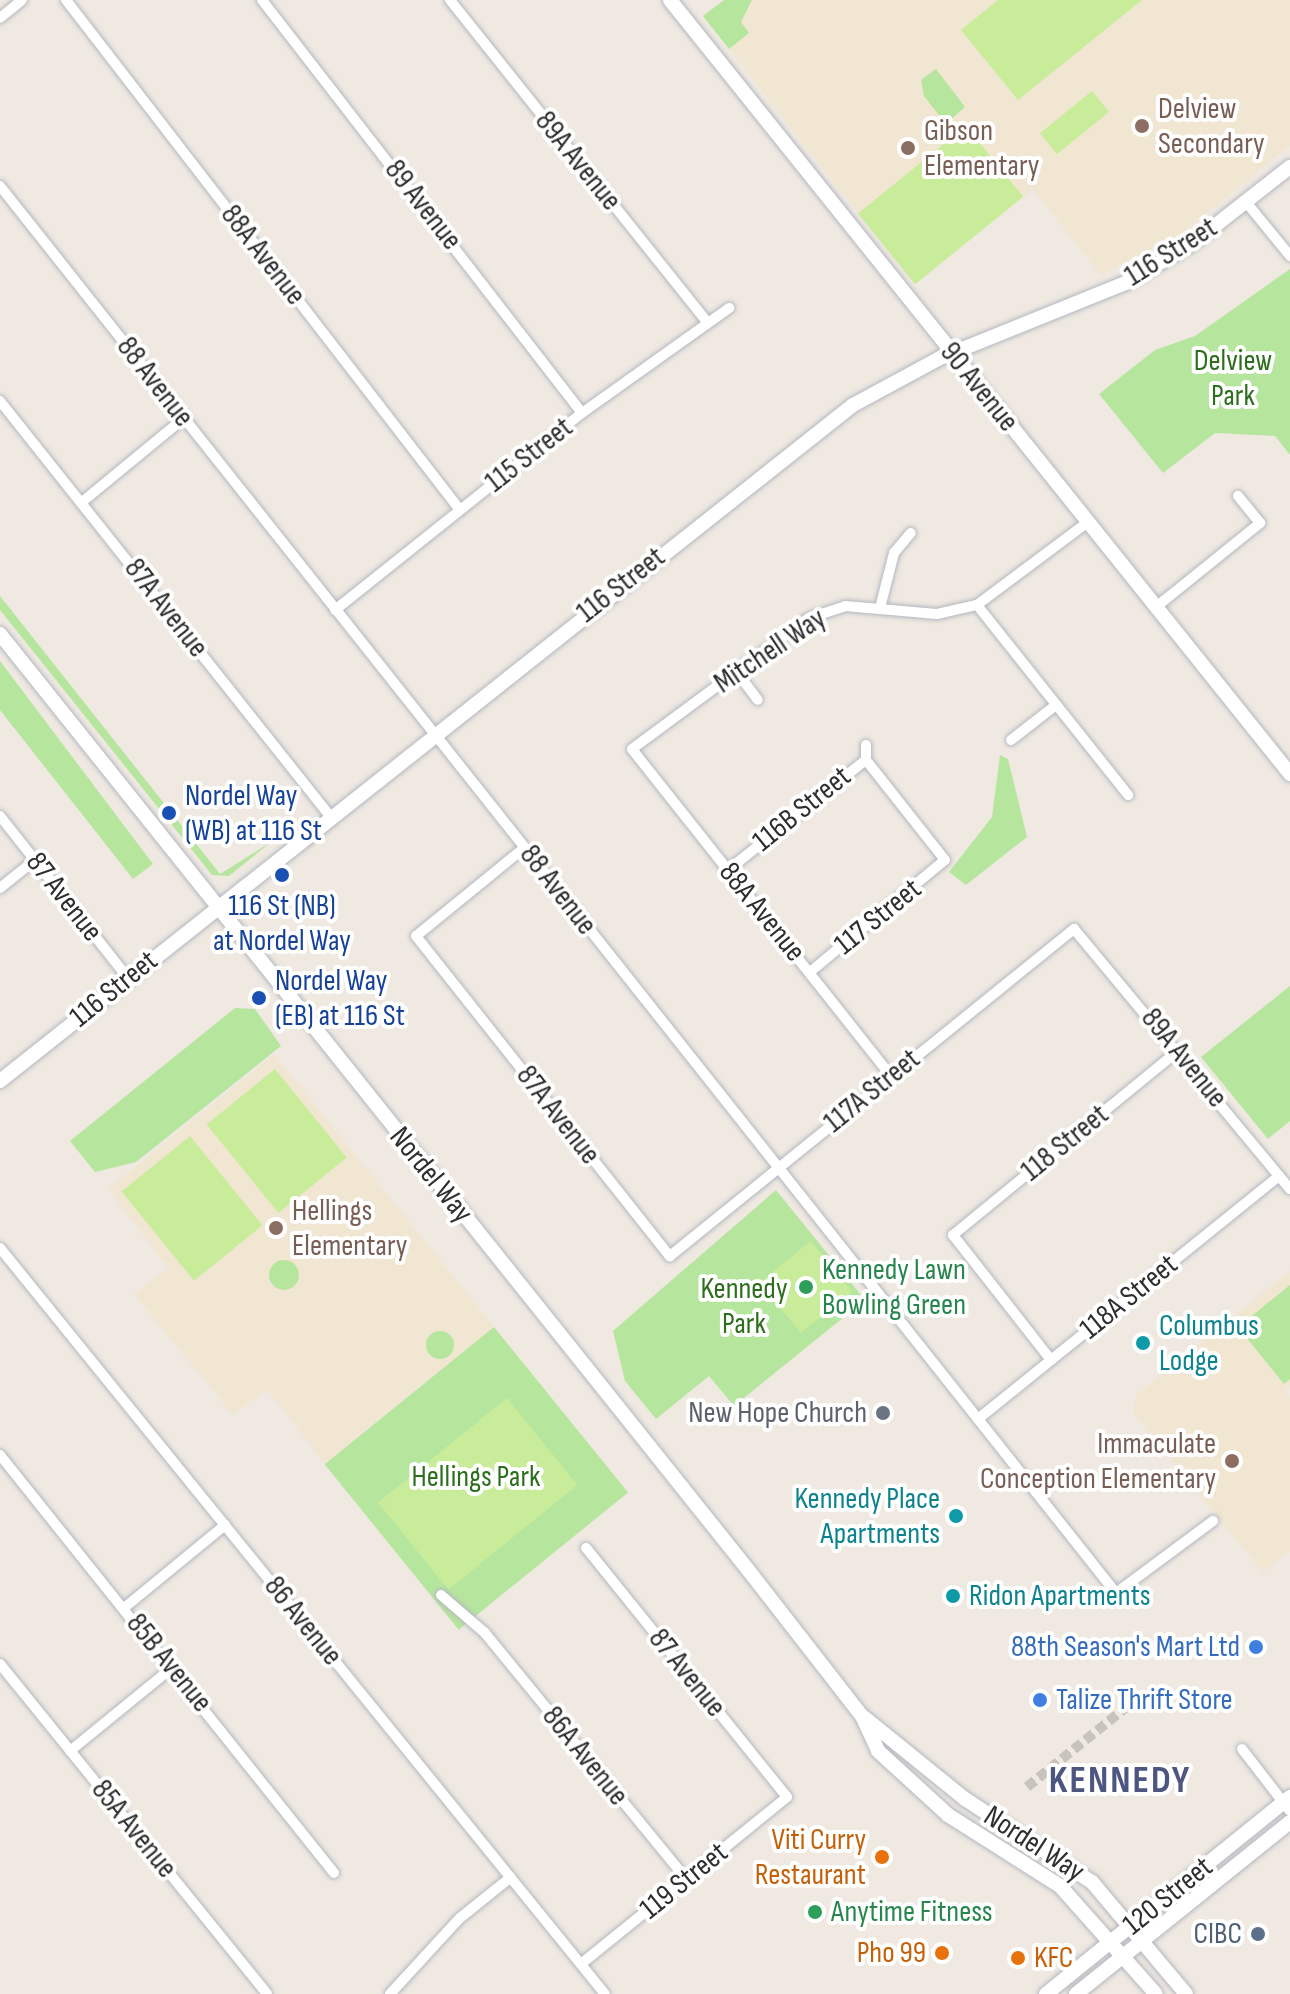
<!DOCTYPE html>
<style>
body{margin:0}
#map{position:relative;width:1290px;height:1994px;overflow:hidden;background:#efe9e1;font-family:"Sofia Sans Condensed",sans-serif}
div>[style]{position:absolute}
.education>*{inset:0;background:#f0e6d1}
.green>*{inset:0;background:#b6e59e;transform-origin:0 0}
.round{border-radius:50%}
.pitch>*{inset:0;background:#c9ec9a;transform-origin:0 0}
.street-tunnel>*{height:10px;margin-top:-5px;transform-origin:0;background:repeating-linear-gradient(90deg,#c8c4bd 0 10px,transparent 0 15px)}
.roads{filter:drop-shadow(0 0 2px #b4b7c1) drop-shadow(0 0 2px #b4b7c1)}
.street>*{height:10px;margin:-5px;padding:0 5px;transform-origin:5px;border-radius:5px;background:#fff}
.secondary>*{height:14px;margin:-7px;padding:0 7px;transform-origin:7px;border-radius:7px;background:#fff}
.dots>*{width:22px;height:22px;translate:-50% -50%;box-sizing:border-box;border:4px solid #fff;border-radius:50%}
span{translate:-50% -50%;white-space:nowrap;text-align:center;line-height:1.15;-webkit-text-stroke:8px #fff;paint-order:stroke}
.education-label{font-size:30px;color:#785e54}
.left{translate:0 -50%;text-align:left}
.right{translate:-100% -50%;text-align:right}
.street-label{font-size:30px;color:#2e2e2e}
.park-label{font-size:30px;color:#2c6e1b}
.transit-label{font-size:30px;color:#164399}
.leisure-label{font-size:30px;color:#27864d}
.culture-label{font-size:30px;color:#0d838f}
.worship-label{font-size:30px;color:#5b616d}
.shop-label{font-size:30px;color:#366cbe}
.food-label{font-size:30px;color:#c56008}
.service-label{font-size:30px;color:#4e5e75}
.district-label{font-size:38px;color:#4d5680;font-weight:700;letter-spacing:2px}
</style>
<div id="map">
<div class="education">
<div style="clip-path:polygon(724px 0,1290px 0,1290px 145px,1179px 236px,1101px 275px,1033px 189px,914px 284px,703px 16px)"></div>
<div style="clip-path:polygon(274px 1054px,494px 1327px,324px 1463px,267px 1389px,233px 1415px,134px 1294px,168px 1268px,108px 1189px)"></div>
<div style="clip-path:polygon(1290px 1271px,1290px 1385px,1284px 1391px,1290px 1399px,1290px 1551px,1263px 1572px,1133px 1413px,1137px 1394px)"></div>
</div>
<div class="green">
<div style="clip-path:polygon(724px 0,752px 0,741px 22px,749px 33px,729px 49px,703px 16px)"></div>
<div style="clip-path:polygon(936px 69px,965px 107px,946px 124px,924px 96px,921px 80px)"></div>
<div style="clip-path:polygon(1290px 269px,1290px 455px,1275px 436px,1215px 433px,1163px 473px,1099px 394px,1155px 350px,1195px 336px)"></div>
<div style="clip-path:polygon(0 596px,220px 874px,271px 842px,229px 876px,212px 875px,0 610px)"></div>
<div style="clip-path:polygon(0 661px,153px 864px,133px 879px,0 710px)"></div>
<div style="clip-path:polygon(1000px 755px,1008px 759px,1027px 837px,966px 885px,949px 872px,992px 817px)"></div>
<div style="clip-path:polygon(1290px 986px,1290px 1121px,1268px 1139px,1201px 1057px)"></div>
<div style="clip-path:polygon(235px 1008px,255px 1009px,281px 1046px,136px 1162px,95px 1172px,70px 1141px)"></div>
<div style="clip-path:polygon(776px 1190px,865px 1300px,734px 1406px,709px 1376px,656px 1419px,625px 1381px,613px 1331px)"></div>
<div class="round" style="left:269px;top:1260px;width:30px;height:30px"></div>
<div style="clip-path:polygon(1290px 1285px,1290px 1379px,1284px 1384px,1238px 1327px)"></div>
<div style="left:494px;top:1327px;width:213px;height:218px;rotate:51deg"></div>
<div class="round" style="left:426px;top:1331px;width:28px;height:28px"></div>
</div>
<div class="pitch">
<div style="clip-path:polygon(998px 0,1142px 0,1018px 100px,961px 30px)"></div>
<div style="left:1092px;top:91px;width:27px;height:67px;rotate:51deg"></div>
<div style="left:966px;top:126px;width:91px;height:139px;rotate:51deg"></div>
<div style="left:275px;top:1069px;width:114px;height:88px;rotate:51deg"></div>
<div style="left:190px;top:1136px;width:115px;height:88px;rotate:51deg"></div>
<div style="left:811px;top:1241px;width:65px;height:66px;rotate:51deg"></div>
<div style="left:507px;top:1398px;width:112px;height:166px;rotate:51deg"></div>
</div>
<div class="street-tunnel">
<div style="left:1027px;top:1787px;width:131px;rotate:-38.8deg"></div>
</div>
<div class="roads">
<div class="street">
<div style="left:66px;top:0;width:644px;rotate:52.31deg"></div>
<div style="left:262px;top:0;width:522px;rotate:52.23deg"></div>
<div style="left:450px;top:0;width:412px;rotate:51.4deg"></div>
<div style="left:0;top:18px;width:28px;rotate:-39deg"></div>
<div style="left:0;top:186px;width:1796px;rotate:51.58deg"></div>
<div style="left:1116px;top:1593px;width:121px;rotate:-36.6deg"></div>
<div style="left:1246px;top:202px;width:70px;rotate:50.8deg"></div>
<div style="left:0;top:401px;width:530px;rotate:51.51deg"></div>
<div style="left:82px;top:502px;width:132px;rotate:-39.5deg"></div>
<div style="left:977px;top:605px;width:243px;rotate:51.5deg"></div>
<div style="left:1156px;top:607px;width:134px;rotate:-38.9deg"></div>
<div style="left:1260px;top:523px;width:35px;rotate:-129deg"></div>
<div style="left:880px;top:608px;width:57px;rotate:-75.7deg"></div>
<div style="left:894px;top:553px;width:26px;rotate:-50deg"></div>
<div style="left:335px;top:610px;width:316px;rotate:-38.6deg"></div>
<div style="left:582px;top:413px;width:181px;rotate:-35.5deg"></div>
<div style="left:736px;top:671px;width:36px;rotate:53deg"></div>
<div style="left:1011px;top:740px;width:57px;rotate:-37.9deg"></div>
<div style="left:0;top:816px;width:206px;rotate:51.7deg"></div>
<div style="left:524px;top:848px;width:139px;rotate:140.8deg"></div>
<div style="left:416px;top:936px;width:409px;rotate:51.6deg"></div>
<div style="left:670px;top:1256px;width:520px;rotate:-38.99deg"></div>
<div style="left:1074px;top:929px;width:338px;rotate:50.3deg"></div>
<div style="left:728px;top:870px;width:176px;rotate:-38.6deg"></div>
<div style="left:866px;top:760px;width:15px;rotate:-90deg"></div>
<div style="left:0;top:888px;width:45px;rotate:-38.7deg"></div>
<div style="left:810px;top:972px;width:175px;rotate:-39.7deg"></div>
<div style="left:945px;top:860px;width:127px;rotate:-128.3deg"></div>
<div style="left:891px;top:1076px;width:417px;rotate:-128.4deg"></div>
<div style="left:632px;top:749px;width:220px;rotate:-36.5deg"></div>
<div style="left:809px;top:618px;width:38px;rotate:-18deg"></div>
<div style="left:845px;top:606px;width:92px;rotate:5deg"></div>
<div style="left:937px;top:614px;width:41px;rotate:-12.7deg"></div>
<div style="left:977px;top:605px;width:139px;rotate:-36.8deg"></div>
<div style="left:0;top:1248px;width:960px;rotate:50.96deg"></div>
<div style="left:1051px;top:1360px;width:159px;rotate:-128.1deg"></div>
<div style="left:953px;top:1235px;width:291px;rotate:-39.3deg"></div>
<div style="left:978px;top:1419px;width:387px;rotate:-38.9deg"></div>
<div style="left:0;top:1455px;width:535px;rotate:51.37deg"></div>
<div style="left:441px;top:1595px;width:58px;rotate:40.8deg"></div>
<div style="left:485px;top:1633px;width:318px;rotate:50.7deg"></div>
<div style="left:124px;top:1608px;width:131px;rotate:-39.4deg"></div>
<div style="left:0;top:1664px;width:424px;rotate:51deg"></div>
<div style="left:1242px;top:1749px;width:78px;rotate:52.3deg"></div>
<div style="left:70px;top:1751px;width:133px;rotate:-39.2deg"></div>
<div style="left:581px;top:1964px;width:265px;rotate:-39deg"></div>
<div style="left:787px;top:1797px;width:320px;rotate:-128.9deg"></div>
<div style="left:390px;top:1994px;width:103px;rotate:-47.4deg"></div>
<div style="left:460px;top:1918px;width:65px;rotate:-38.8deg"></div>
</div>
<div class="secondary">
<div style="left:670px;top:0;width:992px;rotate:51.3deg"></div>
<div style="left:0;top:634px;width:1200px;rotate:51.36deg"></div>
<div style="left:749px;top:1571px;width:184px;rotate:52.1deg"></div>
<div style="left:862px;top:1716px;width:38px;rotate:65deg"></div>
<div style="left:878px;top:1751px;width:95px;rotate:42.4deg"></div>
<div style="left:948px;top:1815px;width:133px;rotate:32.4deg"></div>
<div style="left:1060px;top:1886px;width:144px;rotate:48.4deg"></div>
<div style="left:0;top:1081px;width:1088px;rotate:-38.4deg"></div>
<div style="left:853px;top:405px;width:99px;rotate:-28.4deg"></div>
<div style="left:940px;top:358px;width:201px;rotate:-22deg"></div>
<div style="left:1126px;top:283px;width:78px;rotate:-30.8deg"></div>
<div style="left:1193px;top:243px;width:123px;rotate:-38.1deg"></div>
<div style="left:865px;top:1718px;width:129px;rotate:39deg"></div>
<div style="left:965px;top:1799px;width:152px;rotate:33.2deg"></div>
<div style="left:1092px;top:1882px;width:146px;rotate:50deg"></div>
<div style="left:1046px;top:1994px;width:314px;rotate:-38.9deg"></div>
<div style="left:1076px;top:1994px;width:275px;rotate:-38.8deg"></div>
</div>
</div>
<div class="dots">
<div style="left:1142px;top:126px;background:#8d6e63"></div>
<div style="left:908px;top:148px;background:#8d6e63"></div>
<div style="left:169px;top:813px;background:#1a4fb4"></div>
<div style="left:282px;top:875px;background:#1a4fb4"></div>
<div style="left:259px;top:998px;background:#1a4fb4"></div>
<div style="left:276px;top:1228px;background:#8d6e63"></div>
<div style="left:806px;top:1287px;background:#2e9e5b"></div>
<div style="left:1143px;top:1343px;background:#0f9aa8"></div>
<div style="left:883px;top:1413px;background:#6b7280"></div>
<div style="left:1232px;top:1461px;background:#8d6e63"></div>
<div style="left:956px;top:1516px;background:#0f9aa8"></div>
<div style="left:953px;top:1596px;background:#0f9aa8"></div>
<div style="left:1256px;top:1647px;background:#3f7fe0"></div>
<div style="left:1040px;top:1700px;background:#3f7fe0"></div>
<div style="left:882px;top:1857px;background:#e8710a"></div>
<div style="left:815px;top:1912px;background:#2e9e5b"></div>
<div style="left:1258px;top:1934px;background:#5c6f8a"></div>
<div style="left:942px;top:1953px;background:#e8710a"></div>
<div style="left:1018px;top:1958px;background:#e8710a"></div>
</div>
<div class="education-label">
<span class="left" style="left:1158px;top:126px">Delview<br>Secondary</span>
<span class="left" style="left:924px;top:148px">Gibson<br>Elementary</span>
<span class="left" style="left:292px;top:1228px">Hellings<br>Elementary</span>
<span class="right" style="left:1216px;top:1461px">Immaculate<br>Conception Elementary</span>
</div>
<div class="street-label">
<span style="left:578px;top:161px;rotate:51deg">89A Avenue</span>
<span style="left:423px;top:205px;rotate:52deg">89 Avenue</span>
<span style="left:1171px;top:252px;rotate:-32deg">116 Street</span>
<span style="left:263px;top:255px;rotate:52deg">88A Avenue</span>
<span style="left:155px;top:382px;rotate:52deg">88 Avenue</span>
<span style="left:979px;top:387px;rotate:51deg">90 Avenue</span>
<span style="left:529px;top:455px;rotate:-38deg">115 Street</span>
<span style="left:621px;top:585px;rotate:-38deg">116 Street</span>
<span style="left:166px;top:608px;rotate:52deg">87A Avenue</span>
<span style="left:770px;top:651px;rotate:-34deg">Mitchell Way</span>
<span style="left:802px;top:809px;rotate:-39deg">116B Street</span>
<span style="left:558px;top:890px;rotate:52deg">88 Avenue</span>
<span style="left:64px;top:897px;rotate:52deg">87 Avenue</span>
<span style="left:762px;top:912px;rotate:51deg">88A Avenue</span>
<span style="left:878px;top:917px;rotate:-39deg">117 Street</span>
<span style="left:114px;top:989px;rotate:-39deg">116 Street</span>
<span style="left:1184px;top:1058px;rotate:51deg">89A Avenue</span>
<span style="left:872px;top:1091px;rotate:-39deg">117A Street</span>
<span style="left:558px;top:1115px;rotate:52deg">87A Avenue</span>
<span style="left:1065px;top:1143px;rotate:-39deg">118 Street</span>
<span style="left:431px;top:1175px;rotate:51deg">Nordel Way</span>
<span style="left:1129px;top:1297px;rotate:-39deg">118A Street</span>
<span style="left:303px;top:1621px;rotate:51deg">86 Avenue</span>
<span style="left:169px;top:1663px;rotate:51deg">85B Avenue</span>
<span style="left:687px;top:1673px;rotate:51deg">87 Avenue</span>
<span style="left:585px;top:1756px;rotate:51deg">86A Avenue</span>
<span style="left:134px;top:1829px;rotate:51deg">85A Avenue</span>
<span style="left:1034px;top:1844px;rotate:33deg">Nordel Way</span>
<span style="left:684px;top:1881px;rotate:-39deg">119 Street</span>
<span style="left:1168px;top:1896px;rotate:-39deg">120 Street</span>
</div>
<div class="park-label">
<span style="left:1233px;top:378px">Delview<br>Park</span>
<span style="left:744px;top:1306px">Kennedy<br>Park</span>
<span style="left:476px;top:1477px">Hellings Park</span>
</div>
<div class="transit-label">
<span class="left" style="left:185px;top:813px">Nordel Way<br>(WB) at 116 St</span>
<span style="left:282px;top:923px">116 St (NB)<br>at Nordel Way</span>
<span class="left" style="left:275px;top:998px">Nordel Way<br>(EB) at 116 St</span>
</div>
<div class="leisure-label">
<span class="left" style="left:822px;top:1287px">Kennedy Lawn<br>Bowling Green</span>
<span class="left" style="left:831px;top:1912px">Anytime Fitness</span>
</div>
<div class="culture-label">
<span class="left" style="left:1159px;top:1343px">Columbus<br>Lodge</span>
<span class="right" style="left:940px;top:1516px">Kennedy Place<br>Apartments</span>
<span class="left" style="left:969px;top:1596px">Ridon Apartments</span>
</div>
<div class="worship-label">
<span class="right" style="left:867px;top:1413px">New Hope Church</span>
</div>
<div class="shop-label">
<span class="right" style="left:1240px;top:1647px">88th Season's Mart Ltd</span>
<span class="left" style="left:1056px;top:1700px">Talize Thrift Store</span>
</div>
<div class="food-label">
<span class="right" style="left:866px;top:1857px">Viti Curry<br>Restaurant</span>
<span class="right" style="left:926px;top:1953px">Pho 99</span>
<span class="left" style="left:1034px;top:1958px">KFC</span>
</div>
<div class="service-label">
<span class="right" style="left:1242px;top:1934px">CIBC</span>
</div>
<div class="district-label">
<span style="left:1120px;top:1781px">KENNEDY</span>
</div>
</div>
